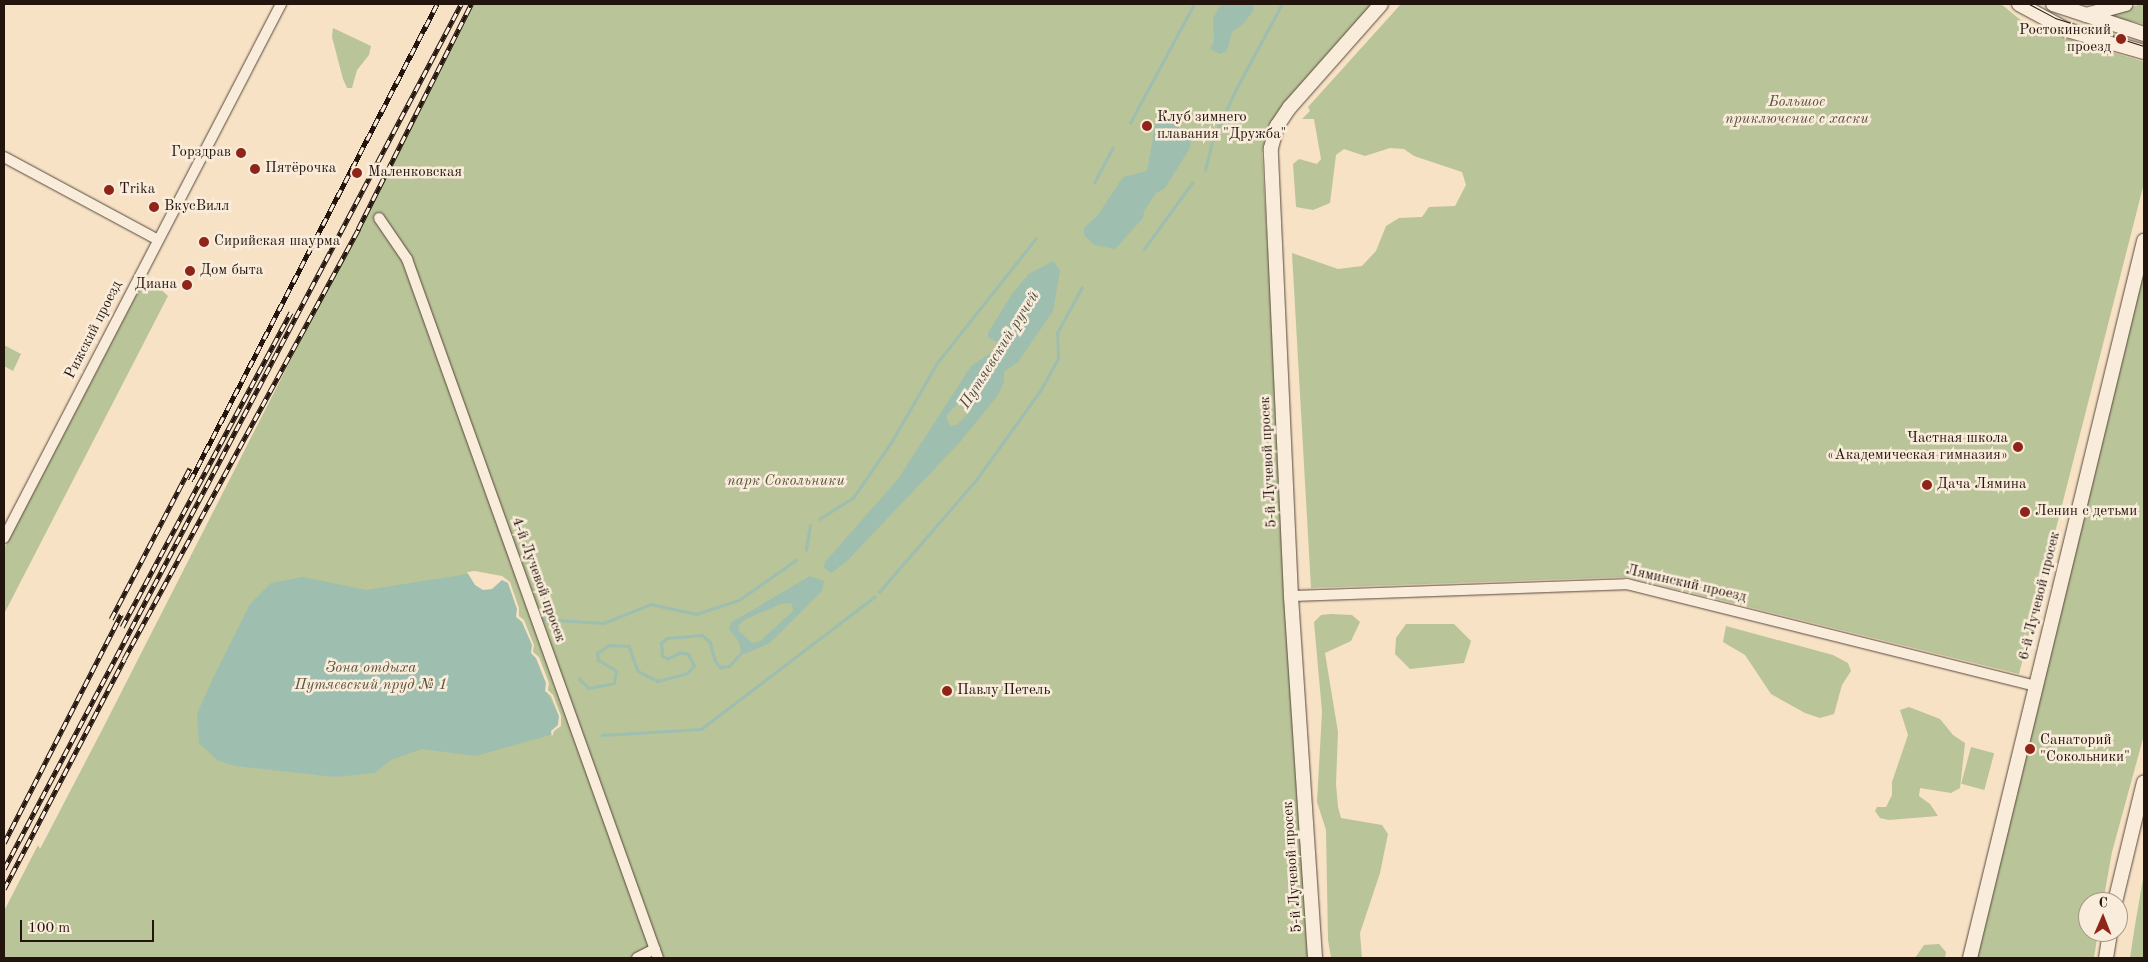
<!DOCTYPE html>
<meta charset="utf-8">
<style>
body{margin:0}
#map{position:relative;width:2148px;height:962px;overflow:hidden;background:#f7e2c6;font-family:"Old Standard TT",serif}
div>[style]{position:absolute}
.green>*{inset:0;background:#b9c498;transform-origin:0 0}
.water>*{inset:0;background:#9ebeb0}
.pier>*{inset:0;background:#f7e2c6}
.stream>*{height:2.5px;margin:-1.25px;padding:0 1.25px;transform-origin:1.25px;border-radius:1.25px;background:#9ebeb0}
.roads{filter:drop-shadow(0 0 1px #58483c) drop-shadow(0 0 1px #58483c)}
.street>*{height:10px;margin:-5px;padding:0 5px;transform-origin:5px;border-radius:5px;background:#faecda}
.secondary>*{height:14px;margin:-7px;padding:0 7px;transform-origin:7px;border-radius:7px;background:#faecda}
.tram>*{height:1px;margin:-0.5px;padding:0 0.5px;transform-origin:0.5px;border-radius:0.5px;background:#23150e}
.rail>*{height:4.5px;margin-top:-2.25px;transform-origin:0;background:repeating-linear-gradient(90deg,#faecda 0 8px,#23150e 0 16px);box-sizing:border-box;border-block:1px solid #23150e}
.dots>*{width:14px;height:14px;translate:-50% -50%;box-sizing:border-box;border:2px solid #faecda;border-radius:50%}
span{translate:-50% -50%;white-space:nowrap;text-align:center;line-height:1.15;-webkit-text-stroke:5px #faecda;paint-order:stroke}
.poi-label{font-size:15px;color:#23150e}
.right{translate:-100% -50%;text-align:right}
.left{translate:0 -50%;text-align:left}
.park-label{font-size:15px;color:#58523e;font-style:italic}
.street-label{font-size:15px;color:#23150e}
.water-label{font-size:16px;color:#4e5047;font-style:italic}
.frame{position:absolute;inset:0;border:5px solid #23150e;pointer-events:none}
.north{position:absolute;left:2078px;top:892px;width:50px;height:50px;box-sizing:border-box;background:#faecda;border:1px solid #a49688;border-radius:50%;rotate:1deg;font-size:14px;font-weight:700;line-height:20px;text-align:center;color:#23150e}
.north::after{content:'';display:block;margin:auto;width:18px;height:22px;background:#8f2418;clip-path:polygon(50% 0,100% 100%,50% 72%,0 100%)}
.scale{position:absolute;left:20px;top:920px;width:134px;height:22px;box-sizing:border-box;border:2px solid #23150e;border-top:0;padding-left:6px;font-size:15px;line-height:18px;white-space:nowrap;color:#23150e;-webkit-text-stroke:4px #faecda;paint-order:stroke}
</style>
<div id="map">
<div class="green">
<div style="clip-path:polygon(472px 4px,1374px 4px,1279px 113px,1267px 131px,1262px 153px,1311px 958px,4px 958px,4px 911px,38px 845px,40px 849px,102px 730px)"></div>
<div style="clip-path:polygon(1401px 4px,2001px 4px,2029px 27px,2144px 62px,2144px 183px,2019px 674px,1628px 577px,1311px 588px,1292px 253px,1338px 269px,1362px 266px,1376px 251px,1386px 226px,1399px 218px,1422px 217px,1429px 207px,1455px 206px,1466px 185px,1462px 172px,1414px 156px,1404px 149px,1390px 148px,1365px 156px,1344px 149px,1336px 155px,1330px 203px,1313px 210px,1296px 207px,1293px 164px,1299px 159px,1317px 164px,1321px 159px,1314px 119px,1302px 119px,1310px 111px,1308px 107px)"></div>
<div style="clip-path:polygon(2141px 4px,2144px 4px,2144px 24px,2107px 16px)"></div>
<div style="clip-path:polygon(333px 28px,371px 46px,369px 55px,357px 70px,352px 88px,347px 88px,343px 79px,332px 37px)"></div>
<div style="clip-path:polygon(2144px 272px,2144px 735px,2112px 852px,2103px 902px,2088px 902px,2088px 932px,2098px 932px,2094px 958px,1976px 958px)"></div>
<div style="clip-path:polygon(143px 282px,155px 284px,168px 296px,4px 614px,4px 549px)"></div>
<div style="clip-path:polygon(4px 345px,21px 354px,13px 371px,4px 366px)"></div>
<div style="clip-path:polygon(1331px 614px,1352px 615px,1360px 622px,1351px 641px,1325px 653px,1338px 732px,1336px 784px,1338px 807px,1341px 818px,1382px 825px,1388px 834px,1380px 873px,1360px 933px,1362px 958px,1331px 958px,1328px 940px,1326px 830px,1317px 802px,1322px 712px,1314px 622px,1321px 615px)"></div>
<div style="clip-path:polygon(1406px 624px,1454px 624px,1471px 641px,1464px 663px,1410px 669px,1395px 654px,1396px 638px)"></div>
<div style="clip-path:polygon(1726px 626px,1833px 655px,1848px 663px,1851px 671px,1842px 685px,1834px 714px,1820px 718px,1805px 713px,1771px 694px,1745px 655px,1723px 642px)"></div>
<div style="clip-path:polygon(1909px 707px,1940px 719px,1953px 735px,1965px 743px,1960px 788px,1951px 793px,1920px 788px,1919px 796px,1930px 804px,1938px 816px,1889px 820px,1880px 818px,1875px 811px,1877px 807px,1886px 807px,1892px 795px,1892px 782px,1908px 735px,1900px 710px)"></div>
<div style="left:1971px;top:747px;width:24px;height:38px;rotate:15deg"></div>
<div style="clip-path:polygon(2144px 873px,2144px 958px,2130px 958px,2135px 925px)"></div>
<div style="clip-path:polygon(1939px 944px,1946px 952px,1945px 958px,1915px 958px,1924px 945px)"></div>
</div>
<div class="water">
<div style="clip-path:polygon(1221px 4px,1254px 4px,1253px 11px,1244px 23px,1232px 32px,1227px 51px,1220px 54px,1210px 49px,1214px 41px,1213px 19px)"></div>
<div style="clip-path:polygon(1166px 118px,1191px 136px,1190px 148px,1165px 188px,1156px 193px,1144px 211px,1143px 218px,1115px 249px,1094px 245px,1084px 235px,1084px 228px,1098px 215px,1123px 177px,1147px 171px,1156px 121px)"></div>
<div style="clip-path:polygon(evenodd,1053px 261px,1060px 270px,1053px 311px,1018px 362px,1004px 372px,1004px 382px,998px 395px,960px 442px,847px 561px,831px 573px,824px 567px,825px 562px,898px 479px,971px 366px,998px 348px,999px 343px,988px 337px,988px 333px,1012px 294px,1029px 274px,1053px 261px,966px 394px,972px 395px,972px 409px,957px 425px,950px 426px,946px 416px,966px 394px)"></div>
<div style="clip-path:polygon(468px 574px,504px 580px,508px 583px,517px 609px,516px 616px,522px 621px,532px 645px,531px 653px,536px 658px,546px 684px,545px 689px,559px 716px,558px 725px,550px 735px,476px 756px,422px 749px,391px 760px,375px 773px,335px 777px,235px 766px,217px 760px,199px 743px,197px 714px,213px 678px,250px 604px,271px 583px,303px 577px,366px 590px)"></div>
<div style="clip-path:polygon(evenodd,810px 576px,824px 581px,822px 591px,770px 643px,745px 654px,741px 653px,739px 642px,729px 629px,732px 622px,810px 576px,792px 603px,793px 611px,759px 642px,752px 643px,739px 631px,738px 625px,746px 619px,781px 604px,792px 603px)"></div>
</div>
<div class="pier">
<div style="clip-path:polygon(475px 571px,502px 576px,510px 582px,519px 608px,519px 616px,524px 620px,534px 645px,533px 652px,539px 657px,549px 683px,548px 690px,553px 695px,561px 716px,561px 726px,554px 731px,552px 737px,551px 731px,558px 725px,559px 716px,551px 696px,545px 691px,546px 683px,536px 658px,531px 653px,532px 645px,522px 622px,516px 617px,517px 609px,508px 583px,502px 580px,492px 589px,483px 590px,475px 585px,467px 572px)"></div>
</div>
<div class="stream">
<div style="left:1130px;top:123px;width:135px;rotate:-61.7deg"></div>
<div style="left:1205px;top:170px;width:30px;rotate:-76deg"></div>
<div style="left:1212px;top:141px;width:57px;rotate:-65.2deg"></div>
<div style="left:1236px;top:89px;width:97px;rotate:-61.6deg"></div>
<div style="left:1094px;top:183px;width:40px;rotate:-62deg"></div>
<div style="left:1144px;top:249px;width:82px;rotate:-54deg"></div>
<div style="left:819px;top:519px;width:40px;rotate:-32deg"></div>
<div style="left:853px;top:498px;width:69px;rotate:-55.6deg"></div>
<div style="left:892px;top:441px;width:90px;rotate:-60deg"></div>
<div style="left:937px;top:363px;width:159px;rotate:-51.6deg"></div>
<div style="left:806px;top:550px;width:25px;rotate:-81deg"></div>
<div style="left:879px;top:592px;width:148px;rotate:-49.1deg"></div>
<div style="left:976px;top:480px;width:110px;rotate:-54.3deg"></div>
<div style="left:1040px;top:391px;width:38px;rotate:-61deg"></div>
<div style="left:1058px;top:358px;width:25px;rotate:-92deg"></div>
<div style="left:1057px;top:333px;width:52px;rotate:-61.5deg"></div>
<div style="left:540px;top:619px;width:64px;rotate:3.6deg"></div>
<div style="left:604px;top:623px;width:51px;rotate:-22deg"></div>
<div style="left:651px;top:604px;width:46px;rotate:12.5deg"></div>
<div style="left:696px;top:614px;width:45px;rotate:-18deg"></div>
<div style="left:739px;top:600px;width:70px;rotate:-35.1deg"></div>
<div style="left:579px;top:678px;width:14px;rotate:45deg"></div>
<div style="left:589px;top:688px;width:25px;rotate:-11deg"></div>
<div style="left:614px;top:683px;width:12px;rotate:-81deg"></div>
<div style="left:616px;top:671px;width:21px;rotate:-149deg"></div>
<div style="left:598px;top:660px;width:7px;rotate:-98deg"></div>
<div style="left:597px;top:653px;width:14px;rotate:-34deg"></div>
<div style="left:609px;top:645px;width:20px;rotate:3deg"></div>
<div style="left:629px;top:646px;width:27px;rotate:70deg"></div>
<div style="left:638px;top:671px;width:22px;rotate:27deg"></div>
<div style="left:658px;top:681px;width:30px;rotate:-15deg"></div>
<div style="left:687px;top:673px;width:10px;rotate:-45deg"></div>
<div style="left:694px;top:666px;width:13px;rotate:-117deg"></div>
<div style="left:688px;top:654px;width:8px;rotate:-173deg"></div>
<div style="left:680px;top:653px;width:13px;rotate:153deg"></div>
<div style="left:668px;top:659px;width:7px;rotate:-153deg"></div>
<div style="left:662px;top:656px;width:13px;rotate:-94deg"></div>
<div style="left:661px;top:643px;width:8px;rotate:-40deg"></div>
<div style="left:667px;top:638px;width:35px;rotate:-5deg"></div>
<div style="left:702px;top:635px;width:11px;rotate:41deg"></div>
<div style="left:710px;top:642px;width:19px;rotate:74deg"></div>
<div style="left:715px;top:660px;width:9px;rotate:54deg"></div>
<div style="left:720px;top:667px;width:9px;rotate:-6deg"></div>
<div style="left:729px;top:666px;width:19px;rotate:-47deg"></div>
<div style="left:602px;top:735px;width:99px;rotate:-3.5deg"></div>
<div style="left:701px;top:729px;width:218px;rotate:-37.3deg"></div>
</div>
<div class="roads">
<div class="street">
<div style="left:4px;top:157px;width:175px;rotate:28.3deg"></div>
<div style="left:379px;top:218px;width:50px;rotate:55.7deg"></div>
<div style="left:407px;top:259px;width:743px;rotate:70.25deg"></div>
<div style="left:4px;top:538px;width:602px;rotate:-62.58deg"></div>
<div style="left:1291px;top:596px;width:336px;rotate:-2deg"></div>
<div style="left:1627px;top:584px;width:421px;rotate:14deg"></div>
<div style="left:637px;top:958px;width:20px;rotate:-27deg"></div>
</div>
<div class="secondary">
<div style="left:2019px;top:4px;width:55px;rotate:28.4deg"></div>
<div style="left:2067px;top:30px;width:80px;rotate:15.9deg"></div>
<div style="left:2053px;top:4px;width:96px;rotate:18.2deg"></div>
<div style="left:2086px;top:15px;width:41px;rotate:-15.4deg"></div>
<div style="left:2115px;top:902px;width:123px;rotate:-76.4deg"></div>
<div style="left:1315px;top:958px;width:363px;rotate:-93.8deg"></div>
<div style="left:1291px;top:596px;width:448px;rotate:-92.6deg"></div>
<div style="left:1271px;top:148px;width:23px;rotate:-75deg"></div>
<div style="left:1277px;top:126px;width:23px;rotate:-56deg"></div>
<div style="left:1290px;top:107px;width:137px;rotate:-48.5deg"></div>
<div style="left:1970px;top:958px;width:738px;rotate:-76.36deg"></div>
<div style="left:2106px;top:958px;width:26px;rotate:-81deg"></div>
</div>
</div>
<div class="tram">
<div style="left:2029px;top:4px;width:30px;rotate:28deg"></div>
<div style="left:2055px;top:18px;width:93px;rotate:17.5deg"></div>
</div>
<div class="rail">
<div style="left:190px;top:481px;width:537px;rotate:-62.62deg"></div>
<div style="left:111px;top:619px;width:170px;rotate:-62.4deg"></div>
<div style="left:122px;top:627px;width:357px;rotate:-61.8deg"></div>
<div style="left:4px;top:843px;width:257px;rotate:-62.9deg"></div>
<div style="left:4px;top:869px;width:978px;rotate:-62.15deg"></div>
<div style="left:4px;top:889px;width:259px;rotate:-62.4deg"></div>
<div style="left:124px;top:659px;width:490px;rotate:-61.4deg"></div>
<div style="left:358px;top:229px;width:252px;rotate:-63.3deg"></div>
</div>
<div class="dots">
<div style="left:2121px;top:39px;background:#8f2418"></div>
<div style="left:1147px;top:126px;background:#8f2418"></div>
<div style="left:241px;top:153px;background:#8f2418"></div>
<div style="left:255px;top:169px;background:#8f2418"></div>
<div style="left:357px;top:173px;background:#8f2418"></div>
<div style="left:109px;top:190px;background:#8f2418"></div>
<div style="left:154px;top:207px;background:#8f2418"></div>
<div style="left:204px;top:242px;background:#8f2418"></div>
<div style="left:190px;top:271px;background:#8f2418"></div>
<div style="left:187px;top:285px;background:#8f2418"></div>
<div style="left:2018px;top:447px;background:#8f2418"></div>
<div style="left:1927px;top:485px;background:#8f2418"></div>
<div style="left:2025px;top:512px;background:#8f2418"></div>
<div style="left:947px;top:691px;background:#8f2418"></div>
<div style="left:2030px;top:749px;background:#8f2418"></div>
</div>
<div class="poi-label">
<span class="right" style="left:2111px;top:39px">Ростокинский<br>проезд</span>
<span class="left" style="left:1157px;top:126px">Клуб зимнего<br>плавания "Дружба"</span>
<span class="right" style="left:231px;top:153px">Горздрав</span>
<span class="left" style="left:265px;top:169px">Пятёрочка</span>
<span class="left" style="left:368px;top:173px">Маленковская</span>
<span class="left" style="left:119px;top:190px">Trika</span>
<span class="left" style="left:164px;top:207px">ВкусВилл</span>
<span class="left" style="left:214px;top:242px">Сирийская шаурма</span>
<span class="left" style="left:200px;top:271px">Дом быта</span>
<span class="right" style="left:177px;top:285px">Диана</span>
<span class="right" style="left:2008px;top:447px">Частная школа<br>«Академическая гимназия»</span>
<span class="left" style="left:1937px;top:485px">Дача Лямина</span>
<span class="left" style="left:2035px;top:512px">Ленин с детьми</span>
<span class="left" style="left:957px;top:691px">Павлу Петель</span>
<span class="left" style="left:2040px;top:749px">Санаторий<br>"Сокольники"</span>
</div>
<div class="park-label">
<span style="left:1797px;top:111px">Большое<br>приключение с хаски</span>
<span style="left:786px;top:482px">парк Сокольники</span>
<span style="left:371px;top:677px">Зона отдыха<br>Путяевский пруд № 1</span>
</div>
<div class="street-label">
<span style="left:94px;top:330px;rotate:-63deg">Рижский проезд</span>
<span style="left:1269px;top:462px;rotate:-93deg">5-й Лучевой просек</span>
<span style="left:538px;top:580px;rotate:70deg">4-й Лучевой просек</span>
<span style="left:1686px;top:584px;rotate:13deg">Ляминский проезд</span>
<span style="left:2040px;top:596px;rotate:-76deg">6-й Лучевой просек</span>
<span style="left:1293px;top:867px;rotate:-94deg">5-й Лучевой просек</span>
</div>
<div class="water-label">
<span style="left:1000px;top:350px;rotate:-58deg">Путяевский ручей</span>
</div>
<div class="frame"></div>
<div class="north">С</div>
<div class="scale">100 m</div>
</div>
